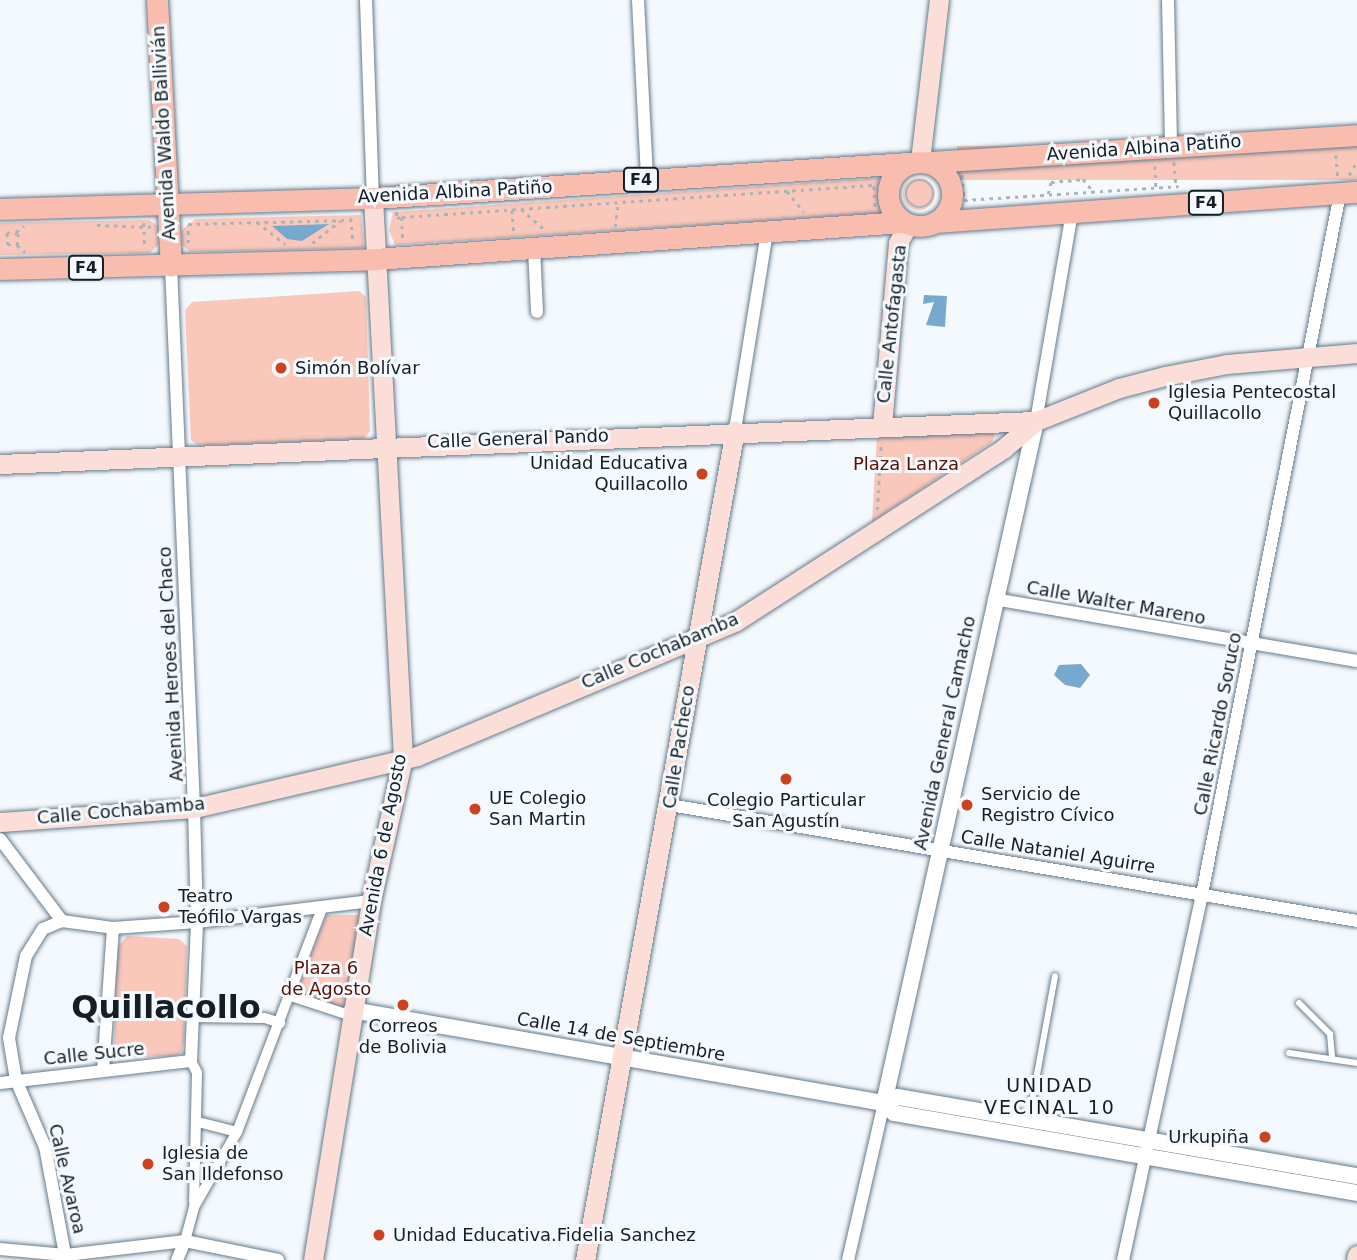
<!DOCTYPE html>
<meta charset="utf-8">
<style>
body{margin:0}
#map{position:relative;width:1357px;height:1260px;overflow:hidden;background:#f4f9fd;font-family:"DejaVu Sans",sans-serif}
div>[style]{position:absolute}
.green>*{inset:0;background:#fac8bb;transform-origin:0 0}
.round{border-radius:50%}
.water>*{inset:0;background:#77a9ce}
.path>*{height:2.5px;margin-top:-1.25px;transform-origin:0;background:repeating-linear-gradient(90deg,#aeb3b8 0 3.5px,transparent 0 8.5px)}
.path>.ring{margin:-1.25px;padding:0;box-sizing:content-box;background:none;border:2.5px solid #aeb3b8;border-radius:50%}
.roads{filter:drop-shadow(0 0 2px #657b8b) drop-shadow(0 0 2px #657b8b)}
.service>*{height:6px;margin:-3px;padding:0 3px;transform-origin:3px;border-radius:3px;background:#fff}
.pedestrian>*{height:10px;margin:-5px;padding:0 5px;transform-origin:5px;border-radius:5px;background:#fff}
.minor>*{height:12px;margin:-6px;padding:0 6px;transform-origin:6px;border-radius:6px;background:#fff}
.tertiary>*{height:16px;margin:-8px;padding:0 8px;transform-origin:8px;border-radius:8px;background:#fff}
.secondary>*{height:19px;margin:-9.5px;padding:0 9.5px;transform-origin:9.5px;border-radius:9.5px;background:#fbded7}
.primary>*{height:21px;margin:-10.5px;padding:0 10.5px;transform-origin:10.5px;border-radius:10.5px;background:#f8bdaf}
.primary>.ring{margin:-10.5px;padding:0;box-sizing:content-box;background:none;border:21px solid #f8bdaf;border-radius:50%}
.dots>*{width:19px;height:19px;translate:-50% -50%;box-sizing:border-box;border:4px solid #f4f9fd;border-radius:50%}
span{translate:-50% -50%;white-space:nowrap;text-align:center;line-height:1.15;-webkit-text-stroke:6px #f4f9fd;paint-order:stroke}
.shield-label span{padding:2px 5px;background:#f4f9fd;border:2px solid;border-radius:5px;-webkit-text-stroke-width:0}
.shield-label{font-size:16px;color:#161e25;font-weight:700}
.street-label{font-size:18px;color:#161e25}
.poi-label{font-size:18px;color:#161e25}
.left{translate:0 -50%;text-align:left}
.right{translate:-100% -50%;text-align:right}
.park-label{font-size:18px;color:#581000}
.neighbourhood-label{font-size:19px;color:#161e25;letter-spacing:2px}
.town-label{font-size:32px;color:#161e25;font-weight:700}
</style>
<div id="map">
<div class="green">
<div style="left:1357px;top:146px;width:34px;height:400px;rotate:90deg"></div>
<div class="round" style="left:903px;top:178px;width:32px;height:32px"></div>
<div style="clip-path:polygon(879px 178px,881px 213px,395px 245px,389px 230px,393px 212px)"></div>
<div style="clip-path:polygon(361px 215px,364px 248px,190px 252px,182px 245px,181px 231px,195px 219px)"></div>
<div style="clip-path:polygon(149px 220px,158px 226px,159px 244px,150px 253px,0 255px,0 223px)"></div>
<div style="clip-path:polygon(359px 291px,366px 297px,370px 431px,364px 439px,199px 446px,191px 440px,185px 310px,192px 302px)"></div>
<div style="clip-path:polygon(987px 430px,995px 435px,992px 442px,872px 522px,877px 434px)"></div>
<div style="clip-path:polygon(326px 915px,360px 915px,344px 1011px,295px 996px)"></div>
<div style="clip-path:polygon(127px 936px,179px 939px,187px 946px,184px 1041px,182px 1052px,175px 1056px,127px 1057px,114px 1050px,117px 948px)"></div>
</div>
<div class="water">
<div style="clip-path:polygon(329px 224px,302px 241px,287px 239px,272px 226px)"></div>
<div style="clip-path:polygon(924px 295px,947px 296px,945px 327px,926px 325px,934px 302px,923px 304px)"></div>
<div style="clip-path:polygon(1081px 664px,1090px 675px,1080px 688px,1065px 685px,1054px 675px,1059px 665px)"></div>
</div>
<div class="path">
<div style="left:1336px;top:155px;width:21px;rotate:85deg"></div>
<div style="left:1174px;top:162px;width:24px;rotate:85deg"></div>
<div style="left:1155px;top:166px;width:22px;rotate:87deg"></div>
<div style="left:962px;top:175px;width:25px;rotate:85deg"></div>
<div style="left:1349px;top:175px;width:16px;rotate:-60deg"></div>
<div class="ring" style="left:906px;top:180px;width:25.5px;height:25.5px"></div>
<div style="left:874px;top:186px;width:21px;rotate:87deg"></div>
<div style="left:787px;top:191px;width:27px;rotate:51deg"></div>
<div style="left:1048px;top:194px;width:12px;rotate:-76deg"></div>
<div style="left:1051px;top:182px;width:32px;rotate:-5deg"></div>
<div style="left:1083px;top:179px;width:16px;rotate:50deg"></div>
<div style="left:964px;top:200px;width:215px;rotate:-3.7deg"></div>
<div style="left:521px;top:209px;width:32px;rotate:41deg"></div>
<div style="left:512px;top:210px;width:22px;rotate:85deg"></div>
<div style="left:397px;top:212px;width:6px;rotate:90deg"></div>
<div style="left:397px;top:218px;width:5px;rotate:-11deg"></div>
<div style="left:402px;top:217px;width:472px;rotate:-3.9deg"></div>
<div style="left:402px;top:217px;width:24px;rotate:88deg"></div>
<div style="left:351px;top:218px;width:25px;rotate:85deg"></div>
<div style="left:257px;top:222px;width:36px;rotate:38deg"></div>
<div style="left:144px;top:223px;width:25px;rotate:88deg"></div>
<div style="left:188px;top:224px;width:163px;rotate:-1.4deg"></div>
<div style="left:97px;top:225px;width:55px;rotate:2.1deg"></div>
<div style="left:615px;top:227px;width:24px;rotate:-83deg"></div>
<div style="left:16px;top:232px;width:10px;rotate:-37deg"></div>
<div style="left:188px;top:243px;width:18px;rotate:-90deg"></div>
<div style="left:312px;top:243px;width:36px;rotate:-38deg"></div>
<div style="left:17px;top:245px;width:11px;rotate:-85deg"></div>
<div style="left:18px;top:234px;width:11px;rotate:-175deg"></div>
<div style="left:7px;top:233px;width:12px;rotate:85deg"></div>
<div style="left:8px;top:245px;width:9px"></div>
<div style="left:17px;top:245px;width:11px;rotate:41deg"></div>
<div style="left:877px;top:510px;width:67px;rotate:-86.6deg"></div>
</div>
<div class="roads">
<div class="service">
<div style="left:1299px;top:1003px;width:44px;rotate:45deg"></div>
<div style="left:1330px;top:1034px;width:25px;rotate:85deg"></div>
<div style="left:1289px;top:1053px;width:69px;rotate:8.4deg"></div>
<div style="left:1029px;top:1118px;width:144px;rotate:-79.6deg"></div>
</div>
<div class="pedestrian">
<div style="left:291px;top:996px;width:64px;rotate:18.2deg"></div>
<div style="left:193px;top:1017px;width:72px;rotate:0.8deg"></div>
<div style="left:265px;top:1018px;width:16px;rotate:18deg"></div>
<div style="left:191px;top:1061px;width:13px;rotate:63deg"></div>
<div style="left:197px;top:1073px;width:129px;rotate:91.3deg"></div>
<div style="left:198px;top:1122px;width:40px;rotate:14.4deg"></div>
<div style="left:185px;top:1241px;width:35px;rotate:-75deg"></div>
<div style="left:194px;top:1207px;width:86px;rotate:-60.2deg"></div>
<div style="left:237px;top:1132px;width:240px;rotate:-69.2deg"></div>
</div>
<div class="minor">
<div style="left:366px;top:0;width:198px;rotate:88deg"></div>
<div style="left:638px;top:0;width:180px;rotate:87.1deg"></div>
<div style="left:1168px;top:0;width:146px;rotate:88.8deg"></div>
<div style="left:534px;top:248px;width:64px;rotate:87.3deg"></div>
<div style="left:1036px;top:421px;width:211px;rotate:-80.2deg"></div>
<div style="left:735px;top:430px;width:201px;rotate:-80.8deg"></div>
<div style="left:994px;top:599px;width:368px;rotate:9.7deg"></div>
<div style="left:670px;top:805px;width:697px;rotate:9.58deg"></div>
<div style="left:0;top:839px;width:103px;rotate:52.9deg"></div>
<div style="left:103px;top:1071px;width:143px;rotate:-86deg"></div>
<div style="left:0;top:1083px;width:192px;rotate:-6.6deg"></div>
<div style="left:191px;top:1061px;width:139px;rotate:-87.5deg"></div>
<div style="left:197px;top:922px;width:114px;rotate:-91.5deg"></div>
<div style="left:194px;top:808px;width:542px;rotate:-92.43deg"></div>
<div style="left:0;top:1249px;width:66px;rotate:5.2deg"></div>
<div style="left:66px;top:1255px;width:120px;rotate:-6.7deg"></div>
<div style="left:185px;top:1241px;width:95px;rotate:11.5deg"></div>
<div style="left:66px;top:1260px;width:115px;rotate:-100.5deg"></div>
<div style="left:45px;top:1147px;width:73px;rotate:-113.4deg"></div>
<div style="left:16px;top:1080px;width:43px;rotate:-99.5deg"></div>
<div style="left:9px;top:1038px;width:84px;rotate:-78.3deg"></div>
<div style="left:26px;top:956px;width:32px;rotate:-58deg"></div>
<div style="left:43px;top:929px;width:21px;rotate:-23deg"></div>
<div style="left:62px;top:921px;width:51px;rotate:7.8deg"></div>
<div style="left:113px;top:928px;width:84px;rotate:-4.1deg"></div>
<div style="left:197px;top:922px;width:175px;rotate:-6.9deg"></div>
<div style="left:177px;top:1260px;width:21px;rotate:-67deg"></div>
<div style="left:848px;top:1260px;width:161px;rotate:-77.1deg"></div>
<div style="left:1123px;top:1260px;width:374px;rotate:-77.8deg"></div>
<div style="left:1202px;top:894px;width:713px;rotate:-78.85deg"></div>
</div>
<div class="tertiary">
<div style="left:352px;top:1010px;width:540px;rotate:9.92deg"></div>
<div style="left:884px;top:1103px;width:15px;rotate:-23deg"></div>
<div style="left:898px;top:1097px;width:466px;rotate:9.8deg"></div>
<div style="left:884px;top:1103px;width:699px;rotate:-77.44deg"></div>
<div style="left:884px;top:1103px;width:14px;rotate:45deg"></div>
<div style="left:894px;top:1113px;width:470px;rotate:9.8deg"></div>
</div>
<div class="secondary">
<div style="left:920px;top:161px;width:162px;rotate:-83.3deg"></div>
<div style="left:882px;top:426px;width:184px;rotate:-85deg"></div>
<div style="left:898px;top:243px;width:21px;rotate:-62deg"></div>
<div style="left:0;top:464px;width:1037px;rotate:-2.38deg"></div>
<div style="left:0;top:822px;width:195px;rotate:-4.1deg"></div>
<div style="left:194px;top:808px;width:229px;rotate:-13.1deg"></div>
<div style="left:417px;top:756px;width:346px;rotate:-22.9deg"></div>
<div style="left:736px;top:621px;width:319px;rotate:-32.8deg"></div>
<div style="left:1004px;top:448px;width:42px;rotate:-40.2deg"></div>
<div style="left:1036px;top:421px;width:89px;rotate:-21.7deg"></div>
<div style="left:1119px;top:388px;width:48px;rotate:-14.6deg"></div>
<div style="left:1165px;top:376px;width:63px;rotate:-11deg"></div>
<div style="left:1227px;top:364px;width:130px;rotate:-4.8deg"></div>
<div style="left:313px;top:1260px;width:364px;rotate:-80.8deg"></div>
<div style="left:371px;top:901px;width:147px;rotate:-77.4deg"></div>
<div style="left:403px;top:758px;width:561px;rotate:-93.07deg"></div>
<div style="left:585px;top:1260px;width:843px;rotate:-79.76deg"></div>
<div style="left:1356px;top:1260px;width:5px;rotate:-79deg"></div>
</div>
<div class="primary">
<div style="left:157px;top:0;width:266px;rotate:87deg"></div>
<div class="ring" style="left:888px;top:162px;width:43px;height:43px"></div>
<div style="left:930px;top:162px;width:428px;rotate:-3.6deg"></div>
<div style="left:0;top:209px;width:373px;rotate:-1.7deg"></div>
<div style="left:373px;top:198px;width:537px;rotate:-3.74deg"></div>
<div style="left:935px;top:222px;width:423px;rotate:-4.1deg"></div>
<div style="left:0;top:269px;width:375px;rotate:-1.5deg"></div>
<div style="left:375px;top:259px;width:529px;rotate:-4.01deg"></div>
</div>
</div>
<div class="dots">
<div style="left:281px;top:368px;background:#cb421f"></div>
<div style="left:1154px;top:403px;background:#cb421f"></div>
<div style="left:702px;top:474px;background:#cb421f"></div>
<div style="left:786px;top:779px;background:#cb421f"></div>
<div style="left:967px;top:805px;background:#cb421f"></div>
<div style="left:475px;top:809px;background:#cb421f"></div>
<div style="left:164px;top:907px;background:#cb421f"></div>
<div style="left:403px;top:1005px;background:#cb421f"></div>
<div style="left:1265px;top:1137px;background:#cb421f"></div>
<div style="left:148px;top:1164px;background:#cb421f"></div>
<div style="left:379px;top:1235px;background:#cb421f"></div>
</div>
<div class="shield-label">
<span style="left:641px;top:180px">F4</span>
<span style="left:1206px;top:203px">F4</span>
<span style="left:86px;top:268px">F4</span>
</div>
<div class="street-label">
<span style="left:164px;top:133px;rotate:-93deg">Avenida Waldo Ballivián</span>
<span style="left:1144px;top:148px;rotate:-4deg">Avenida Albina Patiño</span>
<span style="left:455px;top:192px;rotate:-3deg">Avenida Albina Patiño</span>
<span style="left:892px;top:324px;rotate:-84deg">Calle Antofagasta</span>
<span style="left:518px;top:439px;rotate:-2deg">Calle General Pando</span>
<span style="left:1116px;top:603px;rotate:10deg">Calle Walter Mareno</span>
<span style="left:660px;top:651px;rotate:-23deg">Calle Cochabamba</span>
<span style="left:171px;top:664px;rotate:-93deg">Avenida Heroes del Chaco</span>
<span style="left:1218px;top:724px;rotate:-79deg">Calle Ricardo Soruco</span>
<span style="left:945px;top:733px;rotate:-78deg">Avenida General Camacho</span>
<span style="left:679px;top:747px;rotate:-81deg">Calle Pacheco</span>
<span style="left:121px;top:811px;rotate:-5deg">Calle Cochabamba</span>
<span style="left:383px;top:845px;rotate:-79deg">Avenida 6 de Agosto</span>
<span style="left:1058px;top:852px;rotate:9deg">Calle Nataniel Aguirre</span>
<span style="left:621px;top:1037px;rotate:10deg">Calle 14 de Septiembre</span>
<span style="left:94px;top:1054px;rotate:-6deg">Calle Sucre</span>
<span style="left:67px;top:1179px;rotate:77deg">Calle Avaroa</span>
</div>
<div class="poi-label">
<span class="left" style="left:295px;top:368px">Simón Bolívar</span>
<span class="left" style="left:1168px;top:403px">Iglesia Pentecostal<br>Quillacollo</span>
<span class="right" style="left:688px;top:474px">Unidad Educativa<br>Quillacollo</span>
<span class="left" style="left:981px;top:805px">Servicio de<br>Registro Cívico</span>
<span class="left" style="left:489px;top:809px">UE Colegio<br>San Martin</span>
<span style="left:786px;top:811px">Colegio Particular<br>San Agustín</span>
<span class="left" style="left:178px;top:907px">Teatro<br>Teófilo Vargas</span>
<span style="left:403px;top:1037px">Correos<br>de Bolivia</span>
<span class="right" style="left:1249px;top:1137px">Urkupiña</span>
<span class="left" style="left:162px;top:1164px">Iglesia de<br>San Ildefonso</span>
<span class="left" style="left:393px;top:1235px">Unidad Educativa.Fidelia Sanchez</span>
</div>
<div class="park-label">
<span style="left:906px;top:464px">Plaza Lanza</span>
<span style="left:326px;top:979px">Plaza 6<br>de Agosto</span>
</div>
<div class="neighbourhood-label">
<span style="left:1050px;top:1097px">UNIDAD<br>VECINAL 10</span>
</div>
<div class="town-label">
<span style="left:166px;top:1007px">Quillacollo</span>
</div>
</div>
